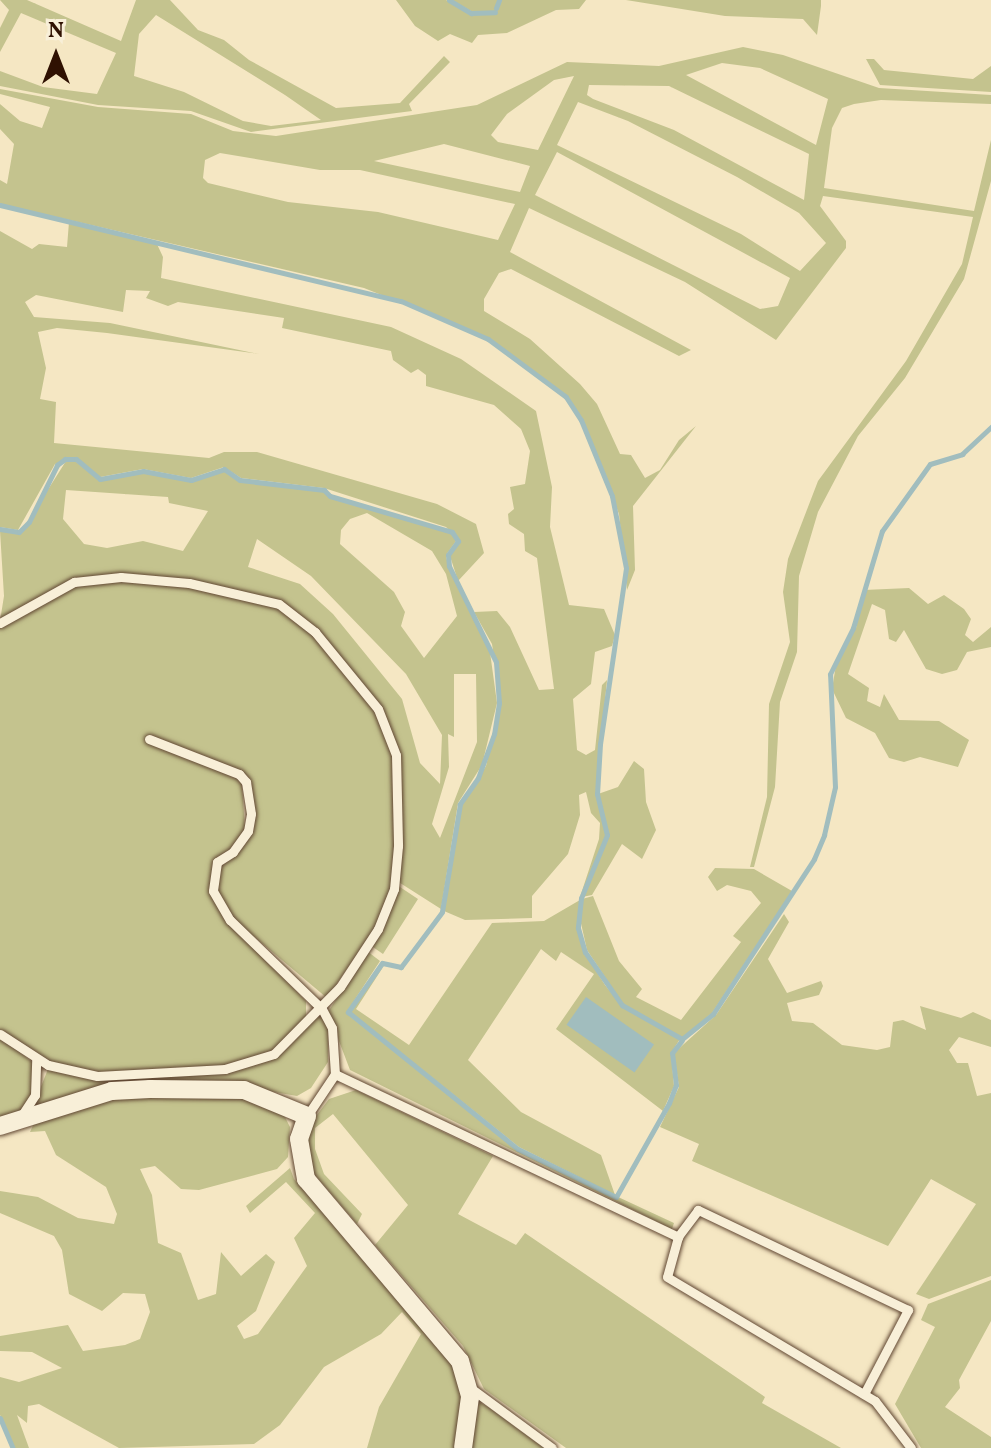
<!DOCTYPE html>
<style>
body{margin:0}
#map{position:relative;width:991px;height:1448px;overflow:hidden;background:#f5e7c3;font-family:Vollkorn,serif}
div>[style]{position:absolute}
.green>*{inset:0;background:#c4c38e}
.water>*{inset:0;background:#a1bdbe;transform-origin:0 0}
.stream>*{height:5px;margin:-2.5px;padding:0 2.5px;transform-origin:2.5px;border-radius:2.5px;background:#a1bdbe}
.roads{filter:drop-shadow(0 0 2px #604632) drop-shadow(0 0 2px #604632)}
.lane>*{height:9px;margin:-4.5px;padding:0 4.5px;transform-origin:4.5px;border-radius:4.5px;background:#f8efd8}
.street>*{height:18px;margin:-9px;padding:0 9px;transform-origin:9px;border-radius:9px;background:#f8efd8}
span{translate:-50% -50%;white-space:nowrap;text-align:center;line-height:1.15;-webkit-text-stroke:6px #f8efd8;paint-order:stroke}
.north{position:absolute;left:16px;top:16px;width:80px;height:80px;-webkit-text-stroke:6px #f8efd8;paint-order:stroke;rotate:0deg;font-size:22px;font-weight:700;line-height:32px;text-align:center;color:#2f1102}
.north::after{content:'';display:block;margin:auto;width:28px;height:36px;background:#2f1102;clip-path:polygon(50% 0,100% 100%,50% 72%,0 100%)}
</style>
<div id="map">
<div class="green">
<div style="clip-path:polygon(evenodd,0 0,27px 0,121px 41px,136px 0,170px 0,198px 30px,224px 40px,249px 60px,336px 108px,400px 103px,444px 56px,450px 62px,409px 104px,412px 111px,251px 132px,191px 111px,98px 105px,0 86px,0 71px,43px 87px,97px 94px,116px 53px,21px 13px,0 52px,0 28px,9px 10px,0 0,156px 15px,285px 95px,321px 120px,271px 126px,243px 121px,184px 92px,134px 76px,139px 34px,156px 15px)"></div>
<div style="clip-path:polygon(396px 0,446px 0,471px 14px,495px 11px,471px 11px,452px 0,497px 0,497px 8px,500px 0,586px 0,579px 9px,556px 10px,507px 33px,478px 35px,472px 43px,450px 34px,438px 41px,415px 26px)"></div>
<div style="clip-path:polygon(626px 0,821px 0,821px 6px,817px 35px,803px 19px,725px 16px)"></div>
<div style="clip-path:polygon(evenodd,743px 47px,783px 55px,879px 88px,991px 95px,991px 104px,881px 100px,854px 104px,842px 108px,832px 128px,824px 188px,974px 211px,991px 140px,991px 181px,964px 279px,905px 378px,858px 436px,818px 512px,799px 576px,797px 652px,780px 702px,775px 787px,754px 867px,750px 867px,767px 797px,769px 704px,790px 642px,783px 592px,788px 559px,818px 481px,906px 361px,962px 264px,973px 217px,823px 196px,820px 206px,846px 241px,846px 248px,776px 340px,685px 282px,529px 208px,510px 252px,691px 350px,679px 356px,511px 269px,499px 273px,484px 299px,484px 311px,530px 339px,580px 384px,597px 404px,620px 454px,631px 455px,645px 478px,660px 470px,679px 440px,696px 426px,633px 506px,635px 570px,627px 590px,619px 514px,582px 420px,566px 396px,489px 338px,364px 288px,0 204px,0 180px,7px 184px,14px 144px,0 129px,0 104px,20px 121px,42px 128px,50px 107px,0 94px,0 89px,98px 107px,191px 114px,233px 131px,276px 136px,477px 105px,567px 62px,659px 66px,743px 47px,722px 63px,760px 68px,828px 99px,816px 145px,686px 75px,722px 63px,743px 47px,574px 76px,538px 150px,498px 142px,491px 135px,507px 114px,554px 80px,574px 76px,743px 47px,589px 85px,669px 86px,809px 154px,804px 200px,674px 130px,593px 99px,587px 95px,589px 85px,743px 47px,578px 102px,628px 121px,737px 177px,799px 213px,826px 243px,800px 271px,741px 234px,557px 145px,578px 102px,743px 47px,444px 144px,530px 166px,520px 192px,374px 161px,444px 144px,743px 47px,557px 152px,790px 278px,778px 306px,760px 309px,535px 195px,557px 152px,743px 47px,220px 153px,320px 170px,360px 170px,515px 204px,498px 240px,378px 212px,288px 202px,208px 183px,203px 178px,205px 160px,220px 153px)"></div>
<div style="clip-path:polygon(866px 59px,874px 59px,884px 70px,973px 79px,991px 66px,991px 92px,880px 85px)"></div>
<div style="clip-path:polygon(69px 222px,156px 242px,163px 257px,161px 278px,391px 327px,461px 359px,536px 411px,552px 487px,550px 527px,569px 605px,604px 609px,615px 635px,612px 646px,595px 652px,591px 684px,573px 699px,577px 750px,586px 755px,595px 750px,602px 685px,607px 680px,596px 794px,607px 835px,580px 897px,599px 839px,600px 823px,591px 813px,586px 792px,579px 795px,580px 815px,568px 854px,532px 896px,532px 918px,465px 920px,444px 911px,462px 805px,486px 766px,501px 703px,492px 644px,474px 612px,497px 611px,510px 627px,539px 690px,554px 689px,537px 558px,525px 551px,524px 534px,509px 524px,508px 514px,514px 509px,510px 487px,525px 484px,530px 451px,521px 429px,494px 405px,426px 386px,426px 375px,418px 369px,411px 373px,393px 360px,391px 351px,282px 328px,284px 318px,178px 302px,168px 306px,146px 298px,150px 291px,126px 290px,123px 312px,36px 295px,25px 302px,34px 317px,110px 323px,259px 354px,107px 333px,57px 328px,38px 332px,46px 368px,40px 399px,56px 402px,54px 443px,209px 458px,224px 452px,257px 452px,437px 504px,476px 524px,484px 553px,458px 581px,450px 556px,460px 541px,446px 527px,324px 488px,241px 478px,224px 467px,191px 478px,143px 469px,100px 477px,77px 458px,55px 464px,18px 530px,0 527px,0 231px,32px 249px,39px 244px,67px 247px)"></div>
<div style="clip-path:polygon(evenodd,66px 461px,75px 461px,100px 481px,143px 473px,191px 482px,224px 471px,240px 482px,323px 492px,451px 533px,456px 541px,446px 555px,448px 566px,489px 645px,497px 703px,482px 765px,458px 803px,441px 909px,397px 881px,397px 754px,362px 684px,280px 603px,189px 581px,73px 580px,0 621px,4px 596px,0 531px,20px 534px,66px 461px,66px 490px,168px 497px,169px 503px,208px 511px,183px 551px,143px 541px,107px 548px,84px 544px,63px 519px,66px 490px,66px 461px,367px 513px,432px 551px,446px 574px,457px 616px,424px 658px,401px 626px,405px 612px,394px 592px,340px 544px,341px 530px,350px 519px,367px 513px,66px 461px,257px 539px,311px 576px,406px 674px,442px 735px,440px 784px,420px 763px,402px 699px,333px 614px,300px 584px,248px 567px,257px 539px,66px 461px,454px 674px,476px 674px,477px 742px,440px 838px,432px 824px,449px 767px,448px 734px,454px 737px,454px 674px)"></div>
<div style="clip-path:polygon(121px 579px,188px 585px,278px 606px,314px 633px,360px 686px,377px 710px,394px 755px,396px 846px,387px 910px,327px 998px,232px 918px,216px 890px,220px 864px,235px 854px,251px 832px,255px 815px,248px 781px,241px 771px,150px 736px,148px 742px,236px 776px,242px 784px,245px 829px,231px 849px,214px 859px,210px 892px,227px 922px,306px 1001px,306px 1020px,273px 1052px,225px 1067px,133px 1075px,73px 1070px,28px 1053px,0 1031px,0 625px,74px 584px)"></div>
<div style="clip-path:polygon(909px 588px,928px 604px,944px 595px,964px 609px,971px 619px,965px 635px,973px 642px,991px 627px,991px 647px,967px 652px,957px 670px,942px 674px,926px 669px,904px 630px,896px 642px,889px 639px,885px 610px,872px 604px,848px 674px,869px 688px,867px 701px,880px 707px,884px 694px,899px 720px,939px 721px,969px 740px,958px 767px,920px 757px,904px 762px,889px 758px,875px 733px,846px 718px,832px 689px,837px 659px,856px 628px,864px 590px)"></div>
<div style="clip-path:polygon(634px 761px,644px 769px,646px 802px,656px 830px,642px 859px,622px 844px,592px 895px,582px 897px,608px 835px,598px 794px,618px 787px)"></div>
<div style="clip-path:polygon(715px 868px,754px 869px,792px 891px,712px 1013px,682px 1038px,623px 1004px,587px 950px,578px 910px,582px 899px,593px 896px,619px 961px,642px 989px,636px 997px,681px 1020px,741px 942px,733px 936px,761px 903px,751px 891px,727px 885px,717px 891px,708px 877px)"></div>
<div style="clip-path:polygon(397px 885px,418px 899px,383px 954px,370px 945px,391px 910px)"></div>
<div style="clip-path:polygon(580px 900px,577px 928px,584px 952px,605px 985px,622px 1006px,680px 1039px,671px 1053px,674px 1086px,663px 1111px,556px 1029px,594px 974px,561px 952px,556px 961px,541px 949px,468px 1060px,521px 1112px,601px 1155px,615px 1195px,519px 1147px,349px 1011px,385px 964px,356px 1009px,409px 1045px,492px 923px,544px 921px)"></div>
<div style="clip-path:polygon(784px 914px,789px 922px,768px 959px,787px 993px,821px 981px,823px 986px,819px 995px,787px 1003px,792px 1021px,813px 1023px,842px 1045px,877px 1050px,890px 1047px,893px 1022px,903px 1020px,926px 1030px,920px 1006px,961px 1018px,973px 1012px,991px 1020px,991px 1047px,959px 1037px,949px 1050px,957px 1063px,968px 1063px,977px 1096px,991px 1093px,991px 1276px,929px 1299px,916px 1294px,976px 1204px,931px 1179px,888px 1246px,692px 1161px,699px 1144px,660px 1127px,679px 1087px,674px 1053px,716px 1015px)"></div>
<div style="clip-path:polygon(367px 951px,380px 961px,346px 1013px,517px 1150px,674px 1223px,672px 1229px,350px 1070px,328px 1012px)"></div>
<div style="clip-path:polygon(321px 1014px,328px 1027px,328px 1062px,311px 1088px,297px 1096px,217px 1082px,31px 1112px,48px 1069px,133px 1078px,227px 1071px,274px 1057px)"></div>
<div style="clip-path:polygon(0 1036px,32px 1062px,33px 1090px,22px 1110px,0 1120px)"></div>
<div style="clip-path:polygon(356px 1090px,493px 1156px,458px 1214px,516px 1245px,525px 1233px,765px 1397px,762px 1403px,841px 1448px,566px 1448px,484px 1389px,463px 1346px,375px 1245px,408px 1205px,333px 1114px,315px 1128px,315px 1149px,324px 1174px,362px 1214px,357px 1224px,309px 1168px,307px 1128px,329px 1099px)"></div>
<div style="clip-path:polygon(245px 1095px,283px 1113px,290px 1127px,288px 1157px,277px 1169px,199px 1190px,181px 1189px,155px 1166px,140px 1169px,152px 1195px,158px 1243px,181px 1253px,198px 1300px,216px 1294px,221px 1252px,241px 1276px,266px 1254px,275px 1262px,256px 1311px,237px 1326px,244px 1339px,258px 1334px,307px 1266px,294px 1238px,315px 1213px,286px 1182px,250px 1213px,246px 1206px,290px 1168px,294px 1179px,455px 1360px,465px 1381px,459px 1448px,367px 1448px,379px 1407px,421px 1334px,402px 1312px,381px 1334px,324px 1367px,280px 1425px,254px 1444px,119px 1448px,39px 1404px,28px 1406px,27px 1423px,17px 1415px,29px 1448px,15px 1448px,0 1415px,0 1377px,19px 1382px,62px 1368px,32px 1352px,0 1351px,0 1336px,68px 1325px,83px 1351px,125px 1345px,140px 1339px,150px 1312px,145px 1294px,123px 1293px,102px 1311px,69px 1294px,62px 1250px,54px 1236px,0 1213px,0 1191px,38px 1197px,78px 1218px,114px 1224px,117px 1214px,106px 1187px,56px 1155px,45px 1131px,30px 1132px,36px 1119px,111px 1096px)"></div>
<div style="clip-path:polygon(991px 1280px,991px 1321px,959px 1380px,960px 1388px,945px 1407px,991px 1437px,991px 1448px,921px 1448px,895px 1404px,935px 1327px,921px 1320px,928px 1304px)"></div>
<div style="clip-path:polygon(479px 1402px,488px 1407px,544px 1448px,470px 1448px)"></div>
</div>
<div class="water">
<div style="left:586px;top:997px;width:83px;height:34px;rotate:35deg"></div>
</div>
<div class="stream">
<div style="left:449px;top:0;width:26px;rotate:31deg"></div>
<div style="left:471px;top:13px;width:24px;rotate:-2deg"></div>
<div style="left:496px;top:8px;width:9px;rotate:-69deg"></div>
<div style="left:0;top:205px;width:412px;rotate:13.5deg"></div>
<div style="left:401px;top:301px;width:95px;rotate:23.6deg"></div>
<div style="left:488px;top:339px;width:97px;rotate:36.6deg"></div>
<div style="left:566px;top:397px;width:27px;rotate:57deg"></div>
<div style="left:581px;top:420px;width:82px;rotate:67.8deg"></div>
<div style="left:612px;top:496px;width:73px;rotate:79deg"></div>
<div style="left:626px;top:568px;width:178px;rotate:98.4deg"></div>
<div style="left:600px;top:744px;width:50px;rotate:93.4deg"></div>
<div style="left:597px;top:794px;width:42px;rotate:76.3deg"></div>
<div style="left:607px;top:835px;width:68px;rotate:112.4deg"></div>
<div style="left:581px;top:898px;width:30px;rotate:96deg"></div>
<div style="left:578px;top:928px;width:25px;rotate:74deg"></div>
<div style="left:585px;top:952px;width:65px;rotate:55.1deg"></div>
<div style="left:622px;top:1005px;width:69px;rotate:29.5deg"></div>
<div style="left:682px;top:1039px;width:40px;rotate:-39deg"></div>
<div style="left:713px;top:1014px;width:185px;rotate:-56.9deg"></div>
<div style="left:814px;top:859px;width:26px;rotate:-67deg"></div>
<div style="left:824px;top:835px;width:49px;rotate:-77.1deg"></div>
<div style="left:835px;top:787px;width:113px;rotate:-92.5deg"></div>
<div style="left:830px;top:674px;width:51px;rotate:-63.4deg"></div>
<div style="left:853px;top:628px;width:101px;rotate:-73.4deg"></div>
<div style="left:882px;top:531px;width:82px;rotate:-54.4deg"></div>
<div style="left:930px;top:464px;width:34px;rotate:-17deg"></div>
<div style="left:962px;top:454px;width:40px;rotate:-43deg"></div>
<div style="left:0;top:529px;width:19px;rotate:9deg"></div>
<div style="left:19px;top:532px;width:14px;rotate:-45deg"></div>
<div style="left:29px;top:522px;width:64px;rotate:-63.8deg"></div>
<div style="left:57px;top:465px;width:10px;rotate:-37deg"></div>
<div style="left:65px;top:459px;width:11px"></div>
<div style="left:76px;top:459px;width:31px;rotate:40deg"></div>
<div style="left:100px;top:479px;width:44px;rotate:-10.5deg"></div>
<div style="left:143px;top:471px;width:49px;rotate:10.6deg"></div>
<div style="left:191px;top:480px;width:35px;rotate:-18deg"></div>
<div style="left:224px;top:469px;width:19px;rotate:35deg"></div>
<div style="left:240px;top:480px;width:85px;rotate:6.8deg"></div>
<div style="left:324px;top:490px;width:8px;rotate:45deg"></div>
<div style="left:330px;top:496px;width:127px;rotate:16.4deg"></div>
<div style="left:452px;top:532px;width:11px;rotate:56deg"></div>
<div style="left:458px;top:541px;width:17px;rotate:126deg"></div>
<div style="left:448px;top:555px;width:11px;rotate:85deg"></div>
<div style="left:449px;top:566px;width:107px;rotate:63.9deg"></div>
<div style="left:496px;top:662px;width:41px;rotate:85.8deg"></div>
<div style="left:499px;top:703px;width:31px;rotate:99deg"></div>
<div style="left:494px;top:734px;width:47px;rotate:110deg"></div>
<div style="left:478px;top:778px;width:32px;rotate:125deg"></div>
<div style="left:460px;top:804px;width:109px;rotate:99.5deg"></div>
<div style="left:442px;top:912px;width:69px;rotate:126.7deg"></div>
<div style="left:401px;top:967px;width:19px;rotate:-168deg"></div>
<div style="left:382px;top:963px;width:60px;rotate:124.8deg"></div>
<div style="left:348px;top:1012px;width:218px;rotate:38.9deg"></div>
<div style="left:518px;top:1149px;width:109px;rotate:26.1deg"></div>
<div style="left:616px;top:1197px;width:108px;rotate:-60.6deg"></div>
<div style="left:669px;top:1103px;width:19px;rotate:-69deg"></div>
<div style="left:676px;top:1085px;width:32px;rotate:-97deg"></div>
<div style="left:672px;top:1053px;width:16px;rotate:-52deg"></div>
<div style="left:0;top:1418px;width:33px;rotate:67deg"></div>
</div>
<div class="roads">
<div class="lane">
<div style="left:0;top:623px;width:85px;rotate:-29deg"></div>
<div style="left:74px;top:582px;width:47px;rotate:-6.1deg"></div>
<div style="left:121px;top:577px;width:68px;rotate:5deg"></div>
<div style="left:189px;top:583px;width:92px;rotate:13.1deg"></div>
<div style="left:279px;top:604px;width:46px;rotate:37.9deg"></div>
<div style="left:315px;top:632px;width:99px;rotate:50.7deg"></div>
<div style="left:378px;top:709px;width:49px;rotate:68.6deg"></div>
<div style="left:396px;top:755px;width:91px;rotate:88.7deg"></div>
<div style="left:398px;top:846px;width:43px;rotate:95.3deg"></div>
<div style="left:394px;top:889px;width:43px;rotate:111.8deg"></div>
<div style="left:378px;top:929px;width:69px;rotate:123.2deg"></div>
<div style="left:340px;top:987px;width:94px;rotate:134.6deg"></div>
<div style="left:274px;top:1054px;width:51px;rotate:163deg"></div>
<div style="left:225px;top:1069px;width:128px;rotate:176.9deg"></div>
<div style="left:97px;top:1076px;width:50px;rotate:-167.3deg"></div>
<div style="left:48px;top:1065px;width:57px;rotate:-147.1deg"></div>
<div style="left:149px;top:739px;width:97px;rotate:21.3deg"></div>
<div style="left:239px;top:774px;width:11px;rotate:49deg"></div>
<div style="left:246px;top:782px;width:32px;rotate:81deg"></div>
<div style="left:251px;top:814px;width:17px;rotate:100deg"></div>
<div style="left:248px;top:831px;width:26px;rotate:126deg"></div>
<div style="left:233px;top:852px;width:19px;rotate:148deg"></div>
<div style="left:217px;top:862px;width:29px;rotate:98deg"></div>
<div style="left:213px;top:891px;width:34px;rotate:60deg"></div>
<div style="left:230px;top:920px;width:128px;rotate:44.1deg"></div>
<div style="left:322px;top:1009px;width:21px;rotate:62deg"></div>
<div style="left:332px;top:1028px;width:46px;rotate:86.3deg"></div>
<div style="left:335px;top:1074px;width:50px;rotate:123.7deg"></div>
<div style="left:335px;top:1074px;width:380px;rotate:25.4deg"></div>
<div style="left:22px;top:1115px;width:24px;rotate:-57deg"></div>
<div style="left:35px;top:1095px;width:35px;rotate:-88deg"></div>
<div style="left:472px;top:1389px;width:99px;rotate:36.4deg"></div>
<div style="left:864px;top:1394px;width:95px;rotate:-62.4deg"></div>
<div style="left:908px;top:1310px;width:233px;rotate:-154.5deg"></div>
<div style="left:698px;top:1210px;width:34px;rotate:127deg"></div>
<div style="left:678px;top:1237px;width:41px;rotate:105.4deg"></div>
<div style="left:667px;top:1277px;width:242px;rotate:30.8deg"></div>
<div style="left:875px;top:1401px;width:59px;rotate:52.5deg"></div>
</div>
<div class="street">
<div style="left:0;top:1126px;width:117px;rotate:-17.4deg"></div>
<div style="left:112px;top:1091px;width:38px;rotate:-3deg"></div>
<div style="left:150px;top:1089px;width:94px;rotate:0.6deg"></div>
<div style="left:244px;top:1090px;width:68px;rotate:22.4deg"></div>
<div style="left:307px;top:1116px;width:24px;rotate:109deg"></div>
<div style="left:299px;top:1139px;width:41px;rotate:80.1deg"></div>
<div style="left:306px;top:1179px;width:238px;rotate:49.8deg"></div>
<div style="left:460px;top:1361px;width:37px;rotate:74deg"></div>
<div style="left:470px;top:1397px;width:51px;rotate:97.8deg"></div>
</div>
</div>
<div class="north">N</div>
</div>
